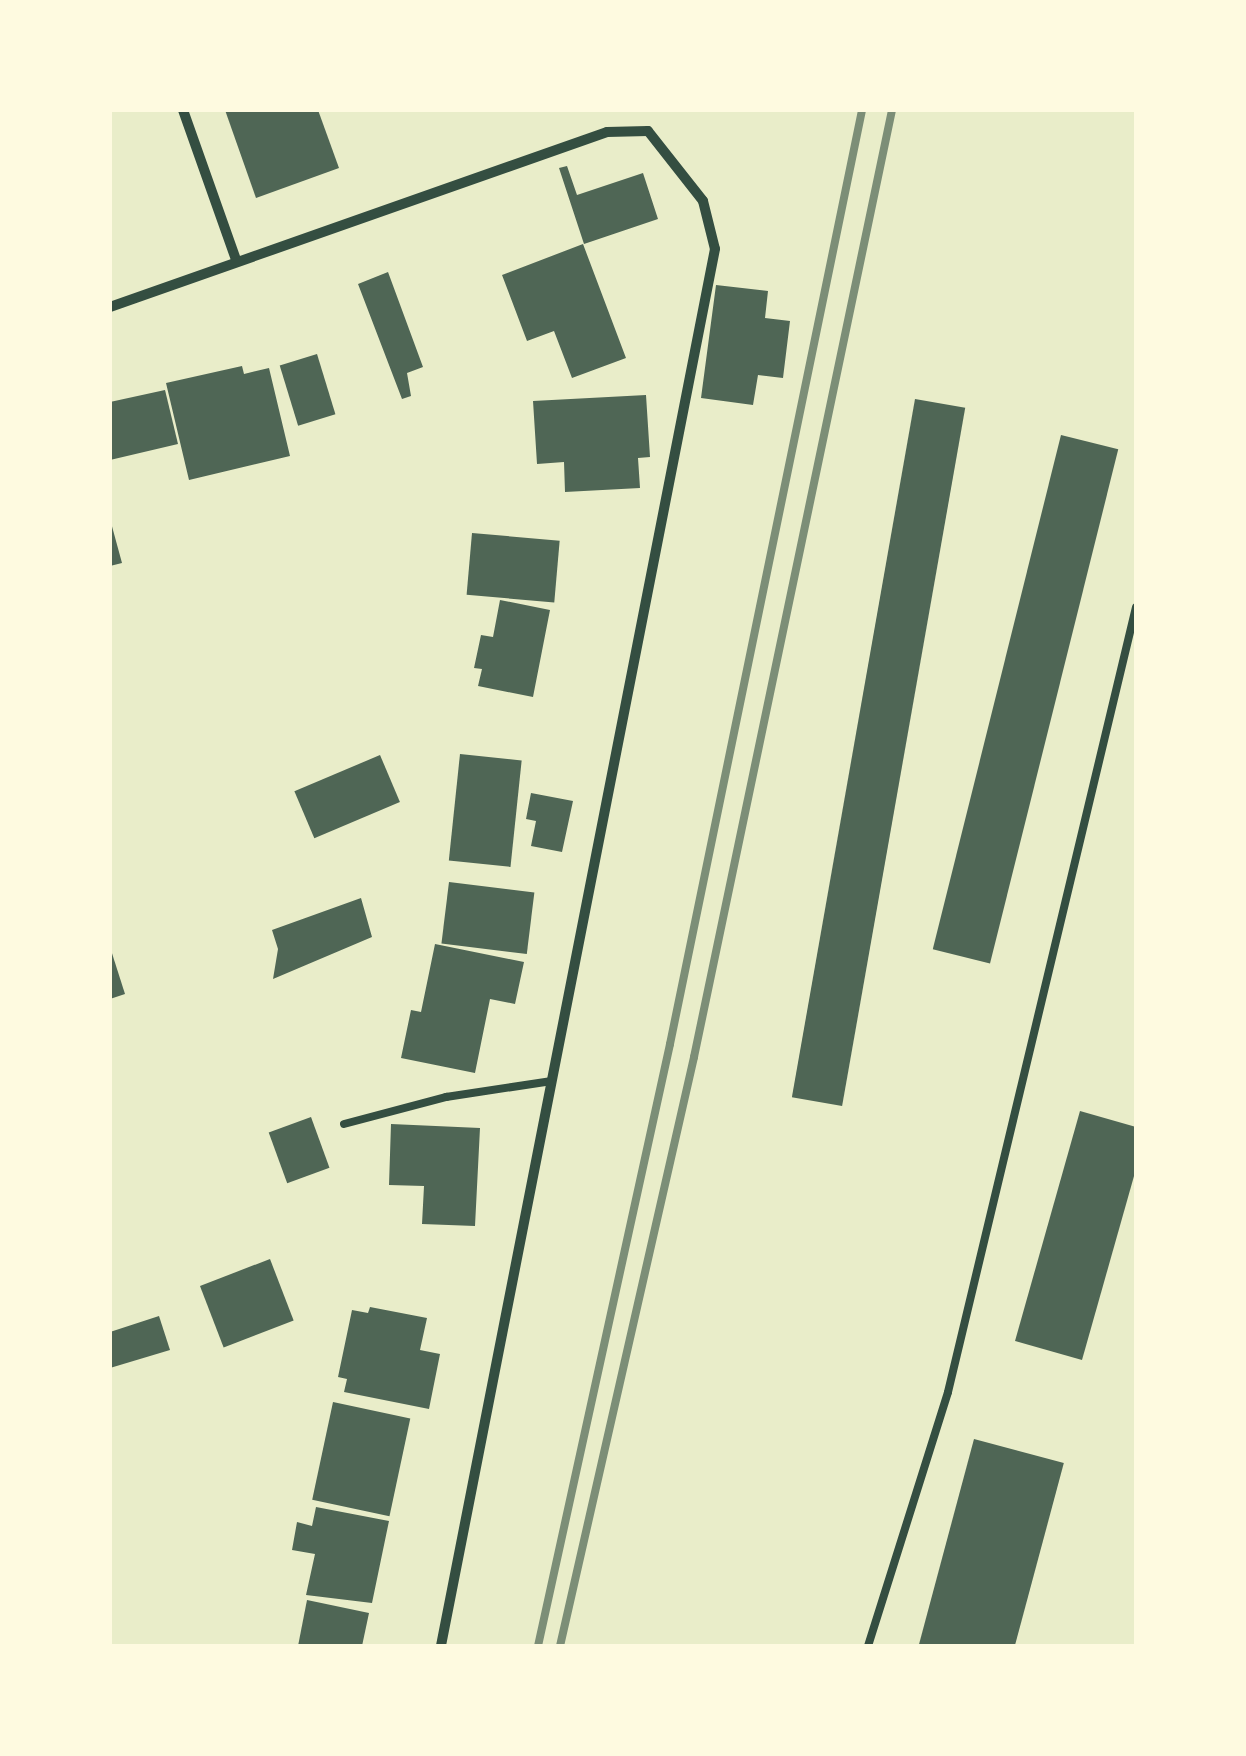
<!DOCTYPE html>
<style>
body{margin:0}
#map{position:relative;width:1246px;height:1756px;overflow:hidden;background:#e9edc9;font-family:"Crimson Pro",serif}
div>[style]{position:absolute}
.building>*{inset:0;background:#4f6655;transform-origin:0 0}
.service>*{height:8px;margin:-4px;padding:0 4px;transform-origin:4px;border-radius:4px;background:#344e41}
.minor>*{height:10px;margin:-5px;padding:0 5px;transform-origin:5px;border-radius:5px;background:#344e41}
.rail>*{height:8px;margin:-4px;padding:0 4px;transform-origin:4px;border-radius:4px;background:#7c8e77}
span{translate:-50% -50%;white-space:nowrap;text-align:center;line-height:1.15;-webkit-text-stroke:10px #fefae0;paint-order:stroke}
.frame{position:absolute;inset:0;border:112px solid #fefae0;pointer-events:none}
</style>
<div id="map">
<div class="building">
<div style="clip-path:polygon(225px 110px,318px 110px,339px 168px,256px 198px)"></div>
<div style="clip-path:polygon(567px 166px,577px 195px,643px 173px,658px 219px,584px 244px,559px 168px)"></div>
<div style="clip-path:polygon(583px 244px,626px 358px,572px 378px,554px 331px,527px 341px,502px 275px)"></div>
<div style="clip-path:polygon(388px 272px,423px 367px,407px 373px,411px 396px,402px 399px,358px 284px)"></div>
<div style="clip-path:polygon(716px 285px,768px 291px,765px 318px,790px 321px,783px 378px,758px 375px,753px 405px,701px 398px)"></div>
<div style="left:317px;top:354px;width:63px;height:39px;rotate:73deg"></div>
<div style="clip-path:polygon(242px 366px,244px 374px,269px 368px,290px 456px,189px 480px,166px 383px)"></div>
<div style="clip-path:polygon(165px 390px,178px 444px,110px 460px,110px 402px)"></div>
<div style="clip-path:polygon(646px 395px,650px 457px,638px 458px,640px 488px,565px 492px,564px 462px,537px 464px,533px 401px)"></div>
<div style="left:915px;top:399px;width:51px;height:709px;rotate:10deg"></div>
<div style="left:1061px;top:435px;width:59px;height:530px;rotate:14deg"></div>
<div style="clip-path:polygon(110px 519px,122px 563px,110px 566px)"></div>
<div style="left:472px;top:533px;width:88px;height:62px;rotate:5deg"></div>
<div style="clip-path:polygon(500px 600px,550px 610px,533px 697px,478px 686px,482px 669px,474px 668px,481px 635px,493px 637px)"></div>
<div style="left:460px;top:754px;width:62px;height:107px;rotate:6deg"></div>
<div style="left:380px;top:755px;width:51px;height:93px;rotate:67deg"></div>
<div style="clip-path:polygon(531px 793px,573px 801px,562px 852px,531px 846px,536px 821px,526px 819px)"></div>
<div style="left:449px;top:882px;width:86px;height:62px;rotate:7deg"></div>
<div style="clip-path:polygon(361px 898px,372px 937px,273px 979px,278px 949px,272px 930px)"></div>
<div style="clip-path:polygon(435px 944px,524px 962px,515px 1004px,490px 999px,475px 1073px,401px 1058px,411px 1010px,421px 1012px)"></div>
<div style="clip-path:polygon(110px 947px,125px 994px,110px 999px)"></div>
<div style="clip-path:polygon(1080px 1111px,1136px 1127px,1136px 1169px,1082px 1360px,1015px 1341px)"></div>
<div style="left:311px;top:1117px;width:54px;height:45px;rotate:70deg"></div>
<div style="clip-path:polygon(391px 1124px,480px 1128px,475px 1226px,422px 1224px,424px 1186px,389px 1185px)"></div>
<div style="left:270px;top:1259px;width:66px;height:75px;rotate:69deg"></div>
<div style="clip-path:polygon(370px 1307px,427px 1318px,420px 1350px,440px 1354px,429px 1409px,344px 1392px,347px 1379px,338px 1377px,352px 1310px,368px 1313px)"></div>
<div style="clip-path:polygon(159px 1316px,170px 1350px,110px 1368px,110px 1332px)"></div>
<div style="left:333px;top:1402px;width:79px;height:100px;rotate:12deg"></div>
<div style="left:974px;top:1439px;width:93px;height:215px;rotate:15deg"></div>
<div style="clip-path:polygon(316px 1507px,389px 1521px,372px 1603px,306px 1595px,315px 1554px,292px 1550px,297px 1522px,312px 1526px)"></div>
<div style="clip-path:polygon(307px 1600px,369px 1613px,362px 1646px,298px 1646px)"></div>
</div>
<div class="service">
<div style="left:344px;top:1124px;width:106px;rotate:-14.8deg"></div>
<div style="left:446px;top:1097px;width:107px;rotate:-8.6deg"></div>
<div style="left:868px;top:1646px;width:266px;rotate:-72.5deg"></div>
<div style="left:948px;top:1392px;width:807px;rotate:-76.53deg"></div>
</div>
<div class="minor">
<div style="left:183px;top:110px;width:159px;rotate:70.5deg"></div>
<div style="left:110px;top:307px;width:527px;rotate:-19.4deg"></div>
<div style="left:607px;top:132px;width:41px;rotate:-1.4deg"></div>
<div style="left:648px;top:131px;width:89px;rotate:51.8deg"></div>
<div style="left:703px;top:201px;width:49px;rotate:76deg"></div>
<div style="left:715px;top:249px;width:1424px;rotate:101.1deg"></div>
</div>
<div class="rail">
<div style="left:538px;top:1646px;width:616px;rotate:-77.63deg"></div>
<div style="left:670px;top:1044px;width:954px;rotate:-78.38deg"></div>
<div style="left:560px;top:1646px;width:604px;rotate:-77.18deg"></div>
<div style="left:694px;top:1057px;width:967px;rotate:-78.19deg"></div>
</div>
<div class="frame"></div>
</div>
